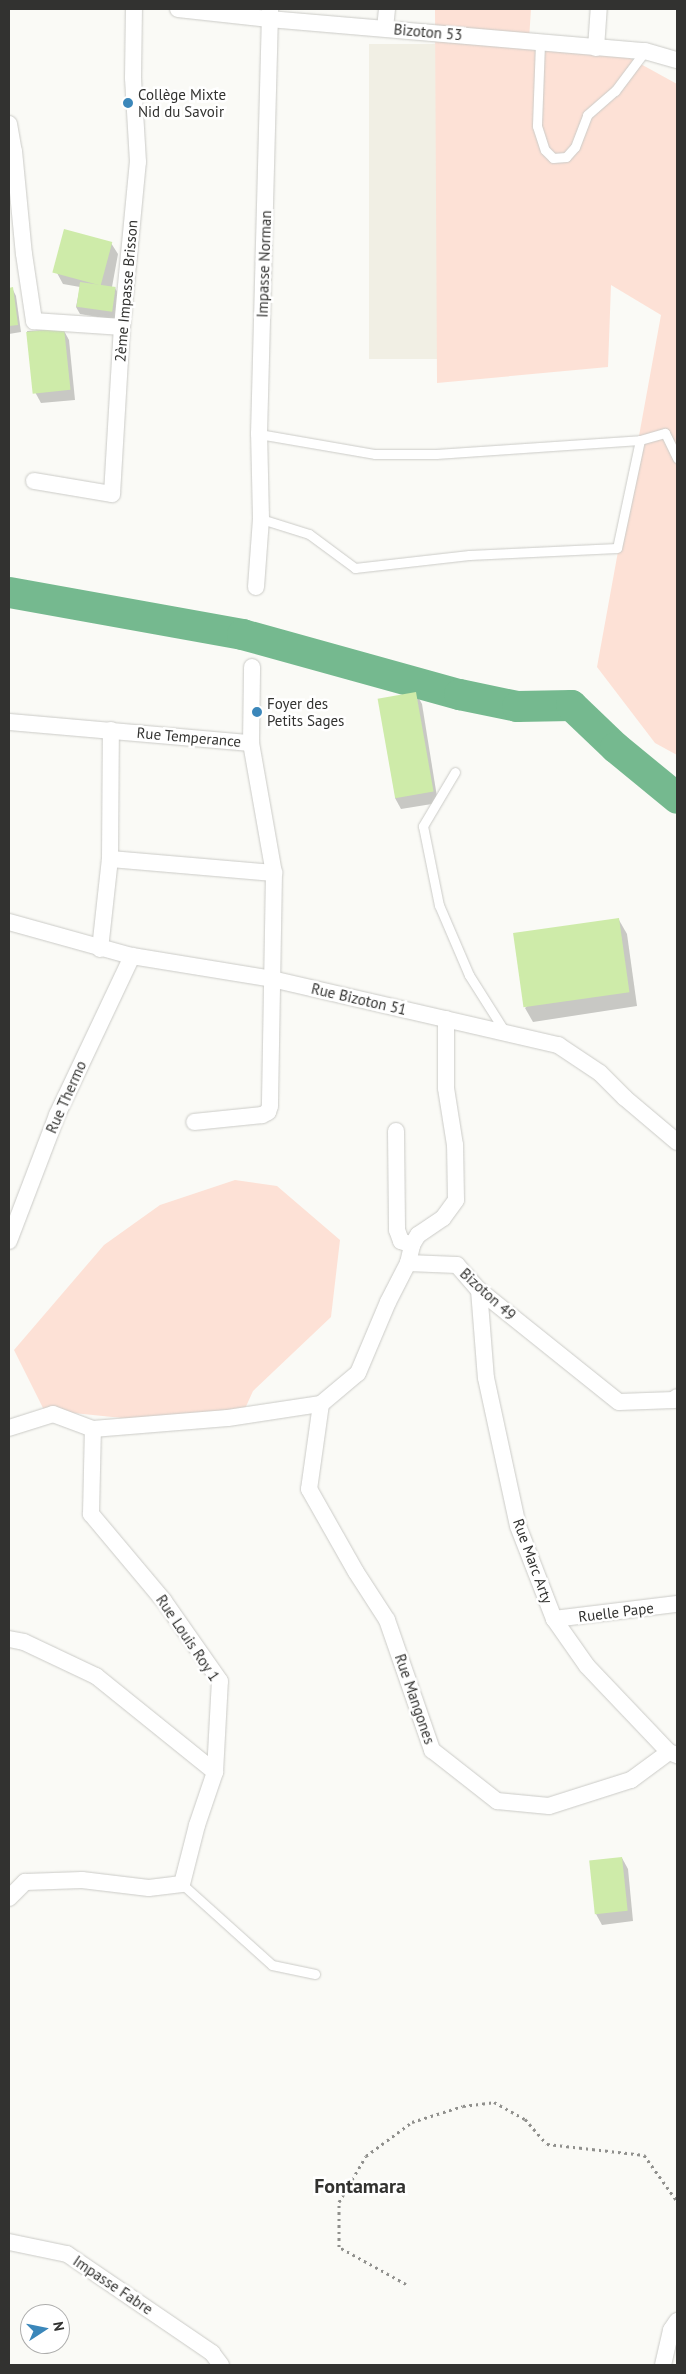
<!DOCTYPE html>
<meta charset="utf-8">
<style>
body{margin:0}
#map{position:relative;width:686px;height:2374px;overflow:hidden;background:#fafaf6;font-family:"PT Sans",sans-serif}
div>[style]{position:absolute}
.built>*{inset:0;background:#f1efe4;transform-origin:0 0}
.green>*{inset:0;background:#fde1d6}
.shadow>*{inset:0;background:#0003}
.river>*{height:31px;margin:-15.5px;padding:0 15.5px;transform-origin:15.5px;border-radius:15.5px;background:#75b98f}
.building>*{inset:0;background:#ceeba9;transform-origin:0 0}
.path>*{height:3px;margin-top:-1.5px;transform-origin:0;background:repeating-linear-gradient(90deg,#90908d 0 2.5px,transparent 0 6.5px)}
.roads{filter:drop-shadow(0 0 1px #cbcbc7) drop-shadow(0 0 1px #cbcbc7)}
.service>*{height:9px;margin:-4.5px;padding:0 4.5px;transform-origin:4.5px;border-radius:4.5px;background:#fff}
.minor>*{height:16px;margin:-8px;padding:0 8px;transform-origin:8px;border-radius:8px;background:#fff}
.dots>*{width:14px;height:14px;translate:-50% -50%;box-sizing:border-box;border:2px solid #fff;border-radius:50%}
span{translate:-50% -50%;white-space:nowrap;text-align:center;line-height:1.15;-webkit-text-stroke:5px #fff;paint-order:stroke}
.street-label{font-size:15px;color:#323230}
.poi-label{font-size:15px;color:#323230}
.left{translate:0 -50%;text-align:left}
.district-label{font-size:20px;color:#323230;font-weight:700}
.frame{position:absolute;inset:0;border:10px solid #323230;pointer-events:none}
.north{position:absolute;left:20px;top:2304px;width:50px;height:50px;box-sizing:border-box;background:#fff;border:1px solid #adadac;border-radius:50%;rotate:79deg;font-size:14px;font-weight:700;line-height:20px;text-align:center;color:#323230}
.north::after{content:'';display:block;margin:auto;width:18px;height:22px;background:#3b87ba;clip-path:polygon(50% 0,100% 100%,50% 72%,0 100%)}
</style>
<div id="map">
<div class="built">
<div style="left:504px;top:44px;width:315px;height:135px;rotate:90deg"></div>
</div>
<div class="green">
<div style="clip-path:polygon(435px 9px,531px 9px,529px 40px,608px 46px,677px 84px,677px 755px,655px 743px,597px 667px,661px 315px,611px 285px,608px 367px,437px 383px)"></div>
<div style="clip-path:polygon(235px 1180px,277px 1186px,340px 1240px,331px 1317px,253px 1391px,238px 1424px,181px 1424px,44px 1410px,14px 1350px,104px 1245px,160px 1205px)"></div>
</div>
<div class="shadow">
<div style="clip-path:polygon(65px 231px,111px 243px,118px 254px,112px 287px,115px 288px,119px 295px,115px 320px,80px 314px,76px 307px,80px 287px,63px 284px,57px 273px)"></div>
<div style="clip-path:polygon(12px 288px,16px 296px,21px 332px,9px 334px,9px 289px)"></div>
<div style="clip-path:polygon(63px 329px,69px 340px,75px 400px,41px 403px,35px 392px,27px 331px)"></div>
<div style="clip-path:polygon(416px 693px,422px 704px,438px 803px,401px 809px,395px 798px)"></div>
<div style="clip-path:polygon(619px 920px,627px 934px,637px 1006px,533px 1022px,525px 1008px)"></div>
<div style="clip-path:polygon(622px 1858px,628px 1869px,633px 1921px,602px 1925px,596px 1914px,590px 1862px)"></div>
</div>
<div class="river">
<div style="left:9px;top:592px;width:237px;rotate:10.2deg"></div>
<div style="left:242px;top:634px;width:225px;rotate:15.5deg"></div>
<div style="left:459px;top:694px;width:59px;rotate:11.7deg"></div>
<div style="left:517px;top:706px;width:54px;rotate:-1.1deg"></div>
<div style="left:571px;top:705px;width:61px;rotate:43.7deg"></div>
<div style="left:615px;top:747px;width:80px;rotate:39.4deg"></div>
</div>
<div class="building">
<div style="left:64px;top:229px;width:50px;height:45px;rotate:15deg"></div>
<div style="left:80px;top:282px;width:36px;height:25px;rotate:8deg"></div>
<div style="clip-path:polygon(13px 287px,18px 325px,9px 326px,9px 288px)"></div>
<div style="left:64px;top:328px;width:62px;height:38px;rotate:84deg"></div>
<div style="left:416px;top:692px;width:101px;height:39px;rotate:80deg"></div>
<div style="left:619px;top:918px;width:75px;height:107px;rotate:82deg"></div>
<div style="left:622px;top:1857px;width:54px;height:33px;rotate:84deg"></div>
</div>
<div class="path">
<div style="left:406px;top:2284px;width:77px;rotate:-151.1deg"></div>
<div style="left:339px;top:2247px;width:45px;rotate:-90deg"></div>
<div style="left:339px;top:2202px;width:53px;rotate:-59.6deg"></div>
<div style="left:366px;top:2156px;width:57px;rotate:-36.5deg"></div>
<div style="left:412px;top:2122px;width:53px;rotate:-17.4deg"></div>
<div style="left:463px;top:2106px;width:31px;rotate:-7deg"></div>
<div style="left:494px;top:2102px;width:35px;rotate:29deg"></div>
<div style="left:525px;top:2119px;width:33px;rotate:49deg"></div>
<div style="left:547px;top:2144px;width:98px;rotate:6.5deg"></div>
<div style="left:644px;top:2155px;width:57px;rotate:54.3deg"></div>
</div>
<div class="roads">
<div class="service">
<div style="left:540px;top:43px;width:83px;rotate:92.1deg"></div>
<div style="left:537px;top:126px;width:25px;rotate:72deg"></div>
<div style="left:545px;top:150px;width:11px;rotate:45deg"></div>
<div style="left:553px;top:158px;width:13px;rotate:-4deg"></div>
<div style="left:566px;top:157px;width:13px;rotate:-48deg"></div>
<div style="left:575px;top:147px;width:34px;rotate:-69deg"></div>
<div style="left:587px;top:115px;width:37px;rotate:-41deg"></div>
<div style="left:615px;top:91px;width:50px;rotate:-53.1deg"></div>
<div style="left:259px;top:434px;width:118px;rotate:9.8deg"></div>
<div style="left:375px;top:454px;width:61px"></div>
<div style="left:436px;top:454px;width:204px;rotate:-3.9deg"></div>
<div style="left:640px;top:440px;width:110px;rotate:102deg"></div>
<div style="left:617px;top:548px;width:148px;rotate:177.3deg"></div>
<div style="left:469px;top:555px;width:115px;rotate:173.5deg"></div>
<div style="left:355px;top:568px;width:57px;rotate:-143.5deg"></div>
<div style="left:309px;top:534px;width:50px;rotate:-162.6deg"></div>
<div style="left:640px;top:440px;width:26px;rotate:-16deg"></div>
<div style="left:665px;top:433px;width:28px;rotate:64deg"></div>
<div style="left:455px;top:772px;width:63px;rotate:120.7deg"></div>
<div style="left:423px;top:826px;width:81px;rotate:78.6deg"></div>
<div style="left:439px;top:905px;width:76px;rotate:66.8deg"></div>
<div style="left:469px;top:975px;width:67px;rotate:57.7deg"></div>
<div style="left:182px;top:1884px;width:121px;rotate:42deg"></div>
<div style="left:272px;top:1965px;width:44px;rotate:11.8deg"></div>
</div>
<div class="minor">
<div style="left:178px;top:9px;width:92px;rotate:6.3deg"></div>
<div style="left:269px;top:19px;width:377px;rotate:4.9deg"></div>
<div style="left:645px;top:51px;width:33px;rotate:16deg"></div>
<div style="left:385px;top:28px;width:19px;rotate:-84deg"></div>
<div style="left:596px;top:48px;width:39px;rotate:-86deg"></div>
<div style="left:9px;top:124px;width:27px;rotate:80deg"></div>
<div style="left:14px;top:151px;width:103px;rotate:84.5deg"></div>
<div style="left:24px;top:254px;width:68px;rotate:81.5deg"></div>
<div style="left:34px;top:321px;width:88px;rotate:3.9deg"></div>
<div style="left:34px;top:481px;width:79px;rotate:9.5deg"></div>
<div style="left:112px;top:494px;width:167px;rotate:-86.6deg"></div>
<div style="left:122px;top:327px;width:166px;rotate:-84.5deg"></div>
<div style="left:138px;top:162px;width:84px;rotate:-93.4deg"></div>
<div style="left:133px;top:78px;width:69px;rotate:-89.2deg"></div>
<div style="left:256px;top:587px;width:68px;rotate:-85.8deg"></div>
<div style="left:261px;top:519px;width:85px;rotate:-91.3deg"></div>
<div style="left:259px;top:434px;width:425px;rotate:-88.5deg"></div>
<div style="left:9px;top:722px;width:243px;rotate:5deg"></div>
<div style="left:251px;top:743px;width:132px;rotate:80deg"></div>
<div style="left:274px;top:873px;width:233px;rotate:91deg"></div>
<div style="left:270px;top:1106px;width:6px;rotate:108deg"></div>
<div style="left:268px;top:1112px;width:7px;rotate:153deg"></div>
<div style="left:262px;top:1115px;width:68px;rotate:174.1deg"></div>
<div style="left:251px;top:743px;width:76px;rotate:-89.2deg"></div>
<div style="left:110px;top:859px;width:165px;rotate:4.9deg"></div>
<div style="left:9px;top:922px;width:128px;rotate:15.5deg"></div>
<div style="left:132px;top:956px;width:142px;rotate:9.3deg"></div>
<div style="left:272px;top:979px;width:294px;rotate:13deg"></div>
<div style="left:558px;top:1045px;width:50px;rotate:33.7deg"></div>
<div style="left:600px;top:1073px;width:35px;rotate:45deg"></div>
<div style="left:625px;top:1098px;width:68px;rotate:40.2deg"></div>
<div style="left:100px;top:949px;width:91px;rotate:-83.7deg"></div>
<div style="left:110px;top:859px;width:129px;rotate:-89.6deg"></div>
<div style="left:396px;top:1131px;width:99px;rotate:89.4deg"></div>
<div style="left:397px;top:1230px;width:12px;rotate:70deg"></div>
<div style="left:401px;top:1241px;width:12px;rotate:20deg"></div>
<div style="left:9px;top:1241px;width:135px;rotate:-69.1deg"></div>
<div style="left:57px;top:1115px;width:176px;rotate:-64.7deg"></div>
<div style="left:408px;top:1263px;width:18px;rotate:-77deg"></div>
<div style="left:412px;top:1245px;width:12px;rotate:-59deg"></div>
<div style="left:418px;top:1235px;width:30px;rotate:-34deg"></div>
<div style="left:443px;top:1218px;width:22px;rotate:-54deg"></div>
<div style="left:456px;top:1200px;width:55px;rotate:-91deg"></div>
<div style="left:455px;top:1145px;width:58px;rotate:-99deg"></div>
<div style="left:446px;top:1088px;width:69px;rotate:-90deg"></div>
<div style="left:479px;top:1290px;width:88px;rotate:85.5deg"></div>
<div style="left:486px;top:1378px;width:151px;rotate:77.8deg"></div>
<div style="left:518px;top:1526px;width:100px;rotate:68.8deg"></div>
<div style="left:554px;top:1619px;width:57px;rotate:54.9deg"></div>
<div style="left:587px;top:1666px;width:119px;rotate:46.4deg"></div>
<div style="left:669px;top:1752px;width:9px;rotate:21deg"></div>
<div style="left:321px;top:1404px;width:86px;rotate:98deg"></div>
<div style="left:309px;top:1489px;width:95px;rotate:60.5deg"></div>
<div style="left:356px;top:1572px;width:57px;rotate:57.1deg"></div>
<div style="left:387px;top:1620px;width:138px;rotate:70.9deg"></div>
<div style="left:432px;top:1750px;width:83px;rotate:38.1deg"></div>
<div style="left:497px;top:1801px;width:52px;rotate:5.5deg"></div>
<div style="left:549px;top:1806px;width:86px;rotate:-17.6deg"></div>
<div style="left:631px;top:1780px;width:47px;rotate:-36.4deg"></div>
<div style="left:321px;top:1404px;width:48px;rotate:-40deg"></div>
<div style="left:358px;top:1373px;width:77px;rotate:-67.1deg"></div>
<div style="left:388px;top:1302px;width:44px;rotate:-62.9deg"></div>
<div style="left:408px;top:1263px;width:49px;rotate:2.3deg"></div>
<div style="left:457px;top:1265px;width:33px;rotate:49deg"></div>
<div style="left:479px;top:1290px;width:179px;rotate:38.7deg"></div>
<div style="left:619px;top:1402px;width:55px;rotate:-2.1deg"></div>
<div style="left:674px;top:1400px;width:4px;rotate:-45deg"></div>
<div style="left:9px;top:1428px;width:46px;rotate:-17.7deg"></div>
<div style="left:53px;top:1414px;width:43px;rotate:20.6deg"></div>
<div style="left:93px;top:1429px;width:135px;rotate:-4.7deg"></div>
<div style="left:228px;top:1418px;width:94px;rotate:-8.6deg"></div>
<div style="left:554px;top:1619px;width:124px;rotate:-7deg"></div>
<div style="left:9px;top:1639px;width:15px;rotate:11deg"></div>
<div style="left:24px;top:1642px;width:80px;rotate:25.3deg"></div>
<div style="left:96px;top:1676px;width:153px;rotate:38.9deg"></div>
<div style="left:215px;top:1772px;width:91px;rotate:-86.9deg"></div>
<div style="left:220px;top:1681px;width:98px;rotate:-125deg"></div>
<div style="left:164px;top:1601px;width:114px;rotate:-130deg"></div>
<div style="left:91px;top:1514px;width:85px;rotate:-88.7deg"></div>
<div style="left:9px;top:1898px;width:23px;rotate:-45deg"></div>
<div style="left:25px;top:1882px;width:57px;rotate:-2deg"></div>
<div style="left:82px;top:1880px;width:67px;rotate:6.8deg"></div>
<div style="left:149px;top:1888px;width:33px;rotate:-7deg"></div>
<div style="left:182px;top:1884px;width:61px;rotate:-75.7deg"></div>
<div style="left:197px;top:1825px;width:56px;rotate:-71.2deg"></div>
<div style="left:9px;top:2242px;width:59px;rotate:11.7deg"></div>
<div style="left:67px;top:2254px;width:176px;rotate:34.3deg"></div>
<div style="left:212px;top:2353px;width:15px;rotate:53deg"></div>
<div style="left:663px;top:2365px;width:36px;rotate:-77deg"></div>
<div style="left:671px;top:2330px;width:11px;rotate:-56deg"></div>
</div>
</div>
<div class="dots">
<div style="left:128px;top:103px;background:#3b87ba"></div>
<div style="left:257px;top:712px;background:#3b87ba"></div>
</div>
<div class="street-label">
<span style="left:428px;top:32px;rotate:5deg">Bizoton 53</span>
<span style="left:264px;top:264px;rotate:-88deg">Impasse Norman</span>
<span style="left:126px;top:291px;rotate:-85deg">2ème Impasse Brisson</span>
<span style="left:189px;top:737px;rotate:5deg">Rue Temperance</span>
<span style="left:359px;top:999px;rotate:13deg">Rue Bizoton 51</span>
<span style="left:66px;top:1097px;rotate:-66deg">Rue Thermo</span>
<span style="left:488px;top:1294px;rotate:42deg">Bizoton 49</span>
<span style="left:533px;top:1561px;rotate:70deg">Rue Marc Arty</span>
<span style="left:616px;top:1612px;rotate:-7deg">Ruelle Pape</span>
<span style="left:188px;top:1638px;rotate:56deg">Rue Louis Roy 1</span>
<span style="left:415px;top:1699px;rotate:71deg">Rue Mangones</span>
<span style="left:113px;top:2285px;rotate:34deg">Impasse Fabre</span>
</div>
<div class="poi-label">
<span class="left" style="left:138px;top:103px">Collège Mixte<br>Nid du Savoir</span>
<span class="left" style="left:267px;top:712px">Foyer des<br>Petits Sages</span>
</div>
<div class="district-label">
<span style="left:360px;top:2186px">Fontamara</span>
</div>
<div class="frame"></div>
<div class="north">N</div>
</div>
